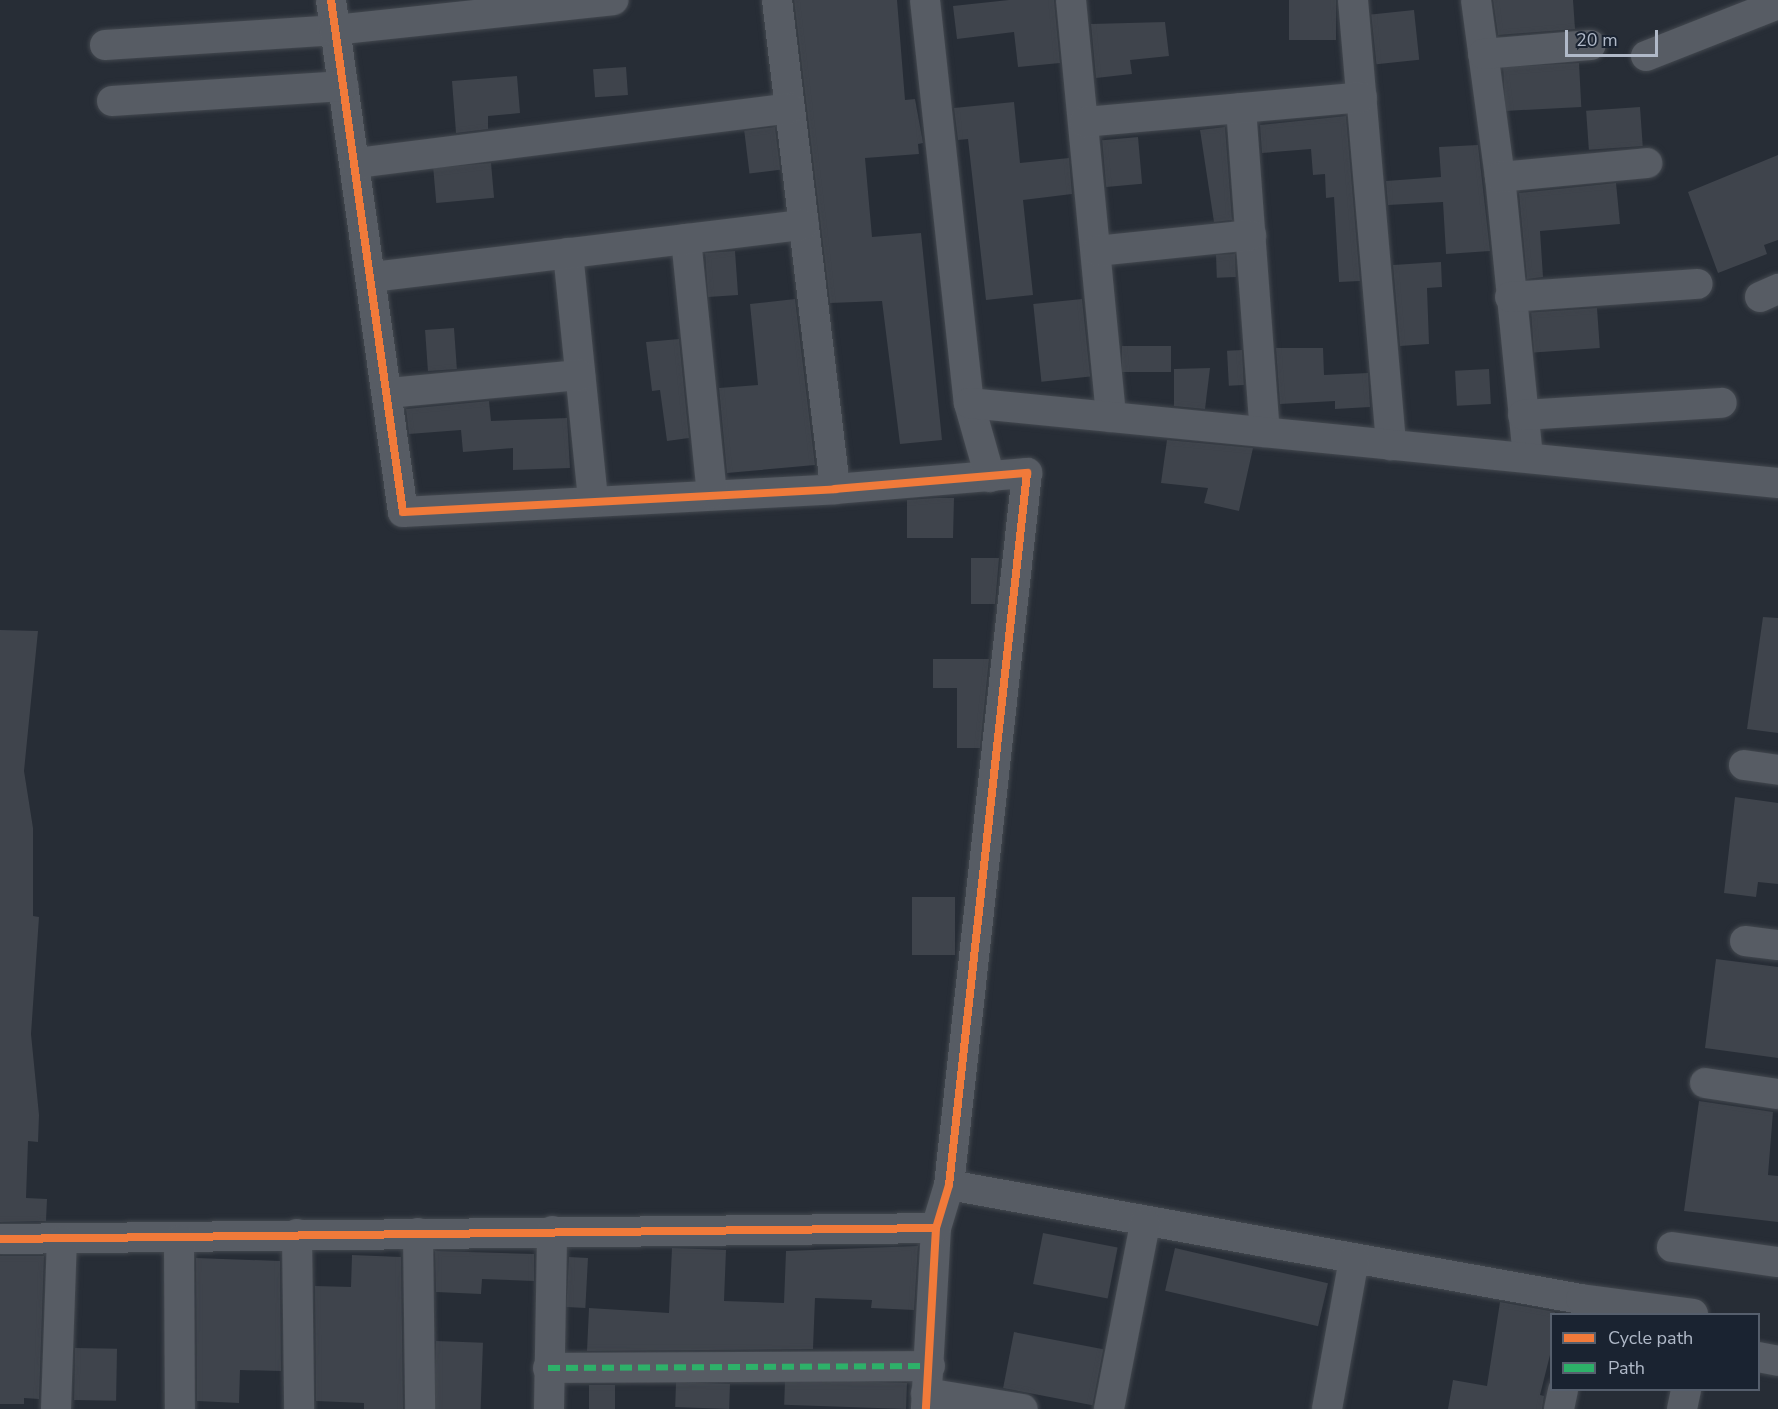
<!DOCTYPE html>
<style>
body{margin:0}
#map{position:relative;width:1778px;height:1409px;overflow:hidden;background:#272d36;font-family:"Nunito Sans",sans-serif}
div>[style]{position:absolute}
.building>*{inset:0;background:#3f444c;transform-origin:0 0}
.roads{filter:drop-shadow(0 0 2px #43484f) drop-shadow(0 0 2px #43484f)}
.minor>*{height:30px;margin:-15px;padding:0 15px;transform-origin:15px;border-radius:15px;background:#575c64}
.quiet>*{height:6px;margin-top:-3px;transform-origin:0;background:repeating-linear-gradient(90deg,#2db169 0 12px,transparent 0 18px)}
.cycleway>*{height:8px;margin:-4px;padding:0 4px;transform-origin:4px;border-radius:4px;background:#f17a3a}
span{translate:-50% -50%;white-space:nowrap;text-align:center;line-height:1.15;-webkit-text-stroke:4.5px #1a2331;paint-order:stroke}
.legend{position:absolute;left:1550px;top:1313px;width:210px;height:78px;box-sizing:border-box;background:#1a2331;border:2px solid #565f6d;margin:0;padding:8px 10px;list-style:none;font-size:18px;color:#b0b9c8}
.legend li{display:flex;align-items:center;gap:12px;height:30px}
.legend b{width:30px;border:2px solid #565f6d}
.scale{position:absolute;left:1565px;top:30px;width:93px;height:27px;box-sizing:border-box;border:3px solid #b0b9c8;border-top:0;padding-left:8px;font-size:18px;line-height:21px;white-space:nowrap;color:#b0b9c8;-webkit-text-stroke:4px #1a2331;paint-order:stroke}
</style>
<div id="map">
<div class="building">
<div style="clip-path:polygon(794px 0,897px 0,905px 100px,915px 99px,923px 143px,918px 144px,919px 154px,865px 158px,872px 237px,921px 233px,942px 440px,900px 444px,882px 301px,830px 303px)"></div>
<div style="clip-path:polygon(1009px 0,1054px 0,1060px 63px,1018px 67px,1014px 32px,957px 39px,953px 6px)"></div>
<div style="left:1289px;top:0;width:47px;height:40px"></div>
<div style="clip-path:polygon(1493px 0,1573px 0,1575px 29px,1498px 35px)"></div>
<div style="left:1414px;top:10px;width:50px;height:43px;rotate:84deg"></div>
<div style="clip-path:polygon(1165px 22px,1169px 56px,1130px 60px,1132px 74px,1096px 78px,1091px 24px)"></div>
<div style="left:1579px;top:63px;width:44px;height:76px;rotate:87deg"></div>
<div style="left:626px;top:67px;width:28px;height:33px;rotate:86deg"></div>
<div style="clip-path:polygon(517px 76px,520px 113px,488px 116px,488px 129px,456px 133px,452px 81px)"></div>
<div style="clip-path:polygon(1014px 102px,1020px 163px,1069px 158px,1072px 194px,1023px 200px,1033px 295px,986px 300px,968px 139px,958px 140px,954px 108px)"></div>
<div style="left:1640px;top:107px;width:39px;height:54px;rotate:86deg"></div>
<div style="clip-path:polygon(1346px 116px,1360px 281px,1339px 282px,1334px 197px,1326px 198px,1325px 174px,1313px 175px,1311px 149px,1262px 153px,1260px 125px)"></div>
<div style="left:775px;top:127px;width:43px;height:31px;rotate:83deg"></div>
<div style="clip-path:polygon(1225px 127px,1232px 220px,1214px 222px,1200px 130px)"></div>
<div style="left:1138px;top:137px;width:47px;height:36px;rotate:85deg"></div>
<div style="clip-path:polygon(1478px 145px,1490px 251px,1446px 254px,1443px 202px,1388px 205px,1386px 181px,1441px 177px,1439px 147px)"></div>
<div style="clip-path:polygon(1778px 155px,1778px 240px,1764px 245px,1767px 254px,1718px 273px,1688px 192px)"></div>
<div style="left:491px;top:163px;width:35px;height:58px;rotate:85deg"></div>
<div style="clip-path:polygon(1616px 183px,1620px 224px,1540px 231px,1543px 277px,1527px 279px,1519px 193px)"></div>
<div style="left:735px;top:251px;width:44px;height:30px;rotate:86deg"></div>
<div style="left:1235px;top:254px;width:23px;height:19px;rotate:88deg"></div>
<div style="clip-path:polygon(1441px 262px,1442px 287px,1427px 288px,1429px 344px,1400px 346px,1393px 265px)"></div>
<div style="clip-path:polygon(795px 299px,815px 465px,727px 473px,719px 388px,758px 385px,750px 304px)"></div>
<div style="left:1082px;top:299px;width:78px;height:49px;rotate:84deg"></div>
<div style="left:1597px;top:308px;width:40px;height:66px;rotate:86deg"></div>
<div style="left:454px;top:328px;width:41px;height:29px;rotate:86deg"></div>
<div style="clip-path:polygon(679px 339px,689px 438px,667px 441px,660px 390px,652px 391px,646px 342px)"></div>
<div style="left:1171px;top:346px;width:26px;height:49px;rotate:90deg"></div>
<div style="clip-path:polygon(1276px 348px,1323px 348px,1324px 375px,1368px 373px,1370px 407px,1335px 409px,1335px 401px,1280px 404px)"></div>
<div style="left:1242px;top:350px;width:35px;height:15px;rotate:87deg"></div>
<div style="clip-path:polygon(1210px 368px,1205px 409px,1174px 406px,1174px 369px)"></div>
<div style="left:1489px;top:369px;width:35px;height:34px;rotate:87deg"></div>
<div style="clip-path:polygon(489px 401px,491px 421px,567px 418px,570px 468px,513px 470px,513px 448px,463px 452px,461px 430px,409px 434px,406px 409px)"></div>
<div style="clip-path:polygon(1167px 440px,1253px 448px,1239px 511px,1204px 503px,1208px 488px,1161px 483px)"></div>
<div style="clip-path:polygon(936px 498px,954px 498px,953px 538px,907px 538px,907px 500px)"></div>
<div style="clip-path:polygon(971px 558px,999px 558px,995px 604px,971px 604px)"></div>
<div style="clip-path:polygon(1763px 617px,1778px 618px,1778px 733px,1747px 729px)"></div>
<div style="clip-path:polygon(0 630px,38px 631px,24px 771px,33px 828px,33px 916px,39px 917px,31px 1034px,39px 1115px,38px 1142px,28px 1141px,26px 1198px,47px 1199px,46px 1221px,0 1222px)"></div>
<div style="clip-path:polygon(933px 659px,989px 659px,980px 748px,957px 748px,957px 688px,933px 688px)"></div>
<div style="clip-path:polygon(1735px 797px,1778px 803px,1778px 884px,1758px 882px,1756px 897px,1724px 893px)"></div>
<div style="left:912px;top:897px;width:43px;height:58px"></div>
<div style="clip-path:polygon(1716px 959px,1778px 967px,1778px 1058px,1705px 1048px)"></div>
<div style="clip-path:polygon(1699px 1101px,1773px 1112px,1768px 1175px,1778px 1176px,1778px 1222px,1684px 1211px)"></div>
<div style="left:1043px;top:1233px;width:76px;height:52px;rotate:11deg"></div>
<div style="clip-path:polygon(918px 1246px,914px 1310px,871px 1308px,872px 1300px,815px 1298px,813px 1349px,587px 1351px,589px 1308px,669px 1313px,672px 1248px,726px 1250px,724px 1301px,784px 1303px,786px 1251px)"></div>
<div style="left:1175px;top:1248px;width:157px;height:44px;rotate:13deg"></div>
<div style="clip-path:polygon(435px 1251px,534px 1254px,534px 1281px,482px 1279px,481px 1294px,436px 1292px)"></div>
<div style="clip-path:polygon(352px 1255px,401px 1257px,403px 1409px,364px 1409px,364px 1403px,316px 1401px,315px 1286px,351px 1287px)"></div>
<div style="clip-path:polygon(0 1256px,44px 1256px,39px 1399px,24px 1398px,24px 1404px,0 1404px)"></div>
<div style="left:569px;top:1257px;width:19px;height:50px;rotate:3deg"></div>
<div style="clip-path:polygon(196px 1258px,280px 1261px,281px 1371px,240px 1370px,239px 1403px,197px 1401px)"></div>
<div style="clip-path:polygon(1500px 1302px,1555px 1312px,1551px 1351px,1540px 1395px,1544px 1396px,1542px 1409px,1448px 1409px,1453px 1380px,1487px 1386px)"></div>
<div style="left:1014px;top:1332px;width:91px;height:57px;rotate:11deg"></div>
<div style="left:436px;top:1341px;width:47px;height:68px;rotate:2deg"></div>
<div style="left:75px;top:1348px;width:42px;height:52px;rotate:1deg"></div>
<div style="left:907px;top:1383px;width:26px;height:122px;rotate:92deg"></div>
<div style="left:730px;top:1384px;width:25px;height:54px;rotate:92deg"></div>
<div style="left:589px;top:1385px;width:26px;height:24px"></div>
</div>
<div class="roads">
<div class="minor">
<div style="left:331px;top:0;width:517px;rotate:82deg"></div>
<div style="left:403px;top:512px;width:433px;rotate:-3deg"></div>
<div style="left:835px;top:489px;width:193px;rotate:-4.8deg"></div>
<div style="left:1027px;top:473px;width:716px;rotate:96.25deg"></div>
<div style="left:949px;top:1185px;width:45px;rotate:106.8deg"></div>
<div style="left:936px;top:1228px;width:181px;rotate:93.2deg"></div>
<div style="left:777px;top:0;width:492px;rotate:83.2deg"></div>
<div style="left:925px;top:0;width:405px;rotate:83.8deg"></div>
<div style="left:969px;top:403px;width:77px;rotate:74.2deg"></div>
<div style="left:1071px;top:0;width:419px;rotate:84.5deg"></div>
<div style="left:1353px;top:0;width:447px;rotate:85.1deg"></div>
<div style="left:1476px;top:0;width:179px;rotate:82.3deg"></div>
<div style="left:1500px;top:177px;width:282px;rotate:84.3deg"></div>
<div style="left:105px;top:45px;width:229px;rotate:-3.7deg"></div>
<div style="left:334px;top:30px;width:281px;rotate:-6.1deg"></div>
<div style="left:1483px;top:54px;width:108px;rotate:-4.8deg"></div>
<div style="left:1646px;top:56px;width:142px;rotate:-21.5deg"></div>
<div style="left:112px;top:101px;width:232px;rotate:-3.7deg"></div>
<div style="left:1241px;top:108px;width:325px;rotate:85.8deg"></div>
<div style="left:1084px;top:122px;width:279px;rotate:-5.1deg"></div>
<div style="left:357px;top:163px;width:436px;rotate:-7.2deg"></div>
<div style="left:1500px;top:177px;width:148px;rotate:-5.4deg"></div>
<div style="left:686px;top:239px;width:256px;rotate:84.2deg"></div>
<div style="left:1097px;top:251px;width:155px;rotate:-5.9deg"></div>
<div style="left:568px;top:253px;width:249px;rotate:84.2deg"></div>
<div style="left:372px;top:277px;width:435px;rotate:-6.9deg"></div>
<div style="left:1510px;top:297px;width:188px;rotate:-4deg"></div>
<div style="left:1760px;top:297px;width:20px;rotate:-24deg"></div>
<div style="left:389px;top:393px;width:192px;rotate:-5.4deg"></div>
<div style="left:969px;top:403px;width:813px;rotate:5.65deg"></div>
<div style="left:1523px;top:415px;width:199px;rotate:-3.5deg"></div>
<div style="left:1744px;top:765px;width:34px;rotate:8deg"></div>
<div style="left:1745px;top:941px;width:33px;rotate:7deg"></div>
<div style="left:1705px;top:1083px;width:74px;rotate:8.6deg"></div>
<div style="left:949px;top:1185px;width:642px;rotate:10.23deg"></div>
<div style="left:1581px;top:1299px;width:113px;rotate:7.6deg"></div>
<div style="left:418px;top:1233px;width:176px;rotate:89.3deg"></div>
<div style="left:297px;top:1234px;width:175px;rotate:89.3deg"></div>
<div style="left:0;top:1239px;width:936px;rotate:-0.67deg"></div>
<div style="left:179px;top:1240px;width:169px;rotate:89.7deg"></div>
<div style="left:1672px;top:1247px;width:107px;rotate:8.1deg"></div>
<div style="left:1758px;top:1357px;width:20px;rotate:11deg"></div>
<div style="left:548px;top:1368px;width:382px;rotate:-0.3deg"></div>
<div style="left:926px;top:1393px;width:98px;rotate:9.4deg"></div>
<div style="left:56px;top:1409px;width:168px;rotate:-88deg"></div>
<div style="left:549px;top:1409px;width:178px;rotate:-89deg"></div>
<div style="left:1109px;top:1409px;width:189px;rotate:-79deg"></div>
<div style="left:1327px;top:1409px;width:152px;rotate:-79.8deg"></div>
<div style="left:1559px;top:1409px;width:19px;rotate:-78deg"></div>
<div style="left:1682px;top:1409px;width:19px;rotate:-78deg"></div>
</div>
</div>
<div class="quiet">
<div style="left:548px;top:1368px;width:382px;rotate:-0.3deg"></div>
</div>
<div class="cycleway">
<div style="left:331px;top:0;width:517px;rotate:82deg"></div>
<div style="left:403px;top:512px;width:433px;rotate:-3deg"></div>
<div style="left:835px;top:489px;width:193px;rotate:-4.8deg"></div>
<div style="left:1027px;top:473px;width:716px;rotate:96.25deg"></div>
<div style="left:949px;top:1185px;width:45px;rotate:106.8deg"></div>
<div style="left:936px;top:1228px;width:181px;rotate:93.2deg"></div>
<div style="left:0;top:1239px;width:936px;rotate:-0.67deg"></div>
</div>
<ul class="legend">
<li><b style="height:8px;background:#f17a3a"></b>Cycle path</li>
<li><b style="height:8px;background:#2db169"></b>Path</li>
</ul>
<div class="scale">20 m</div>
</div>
